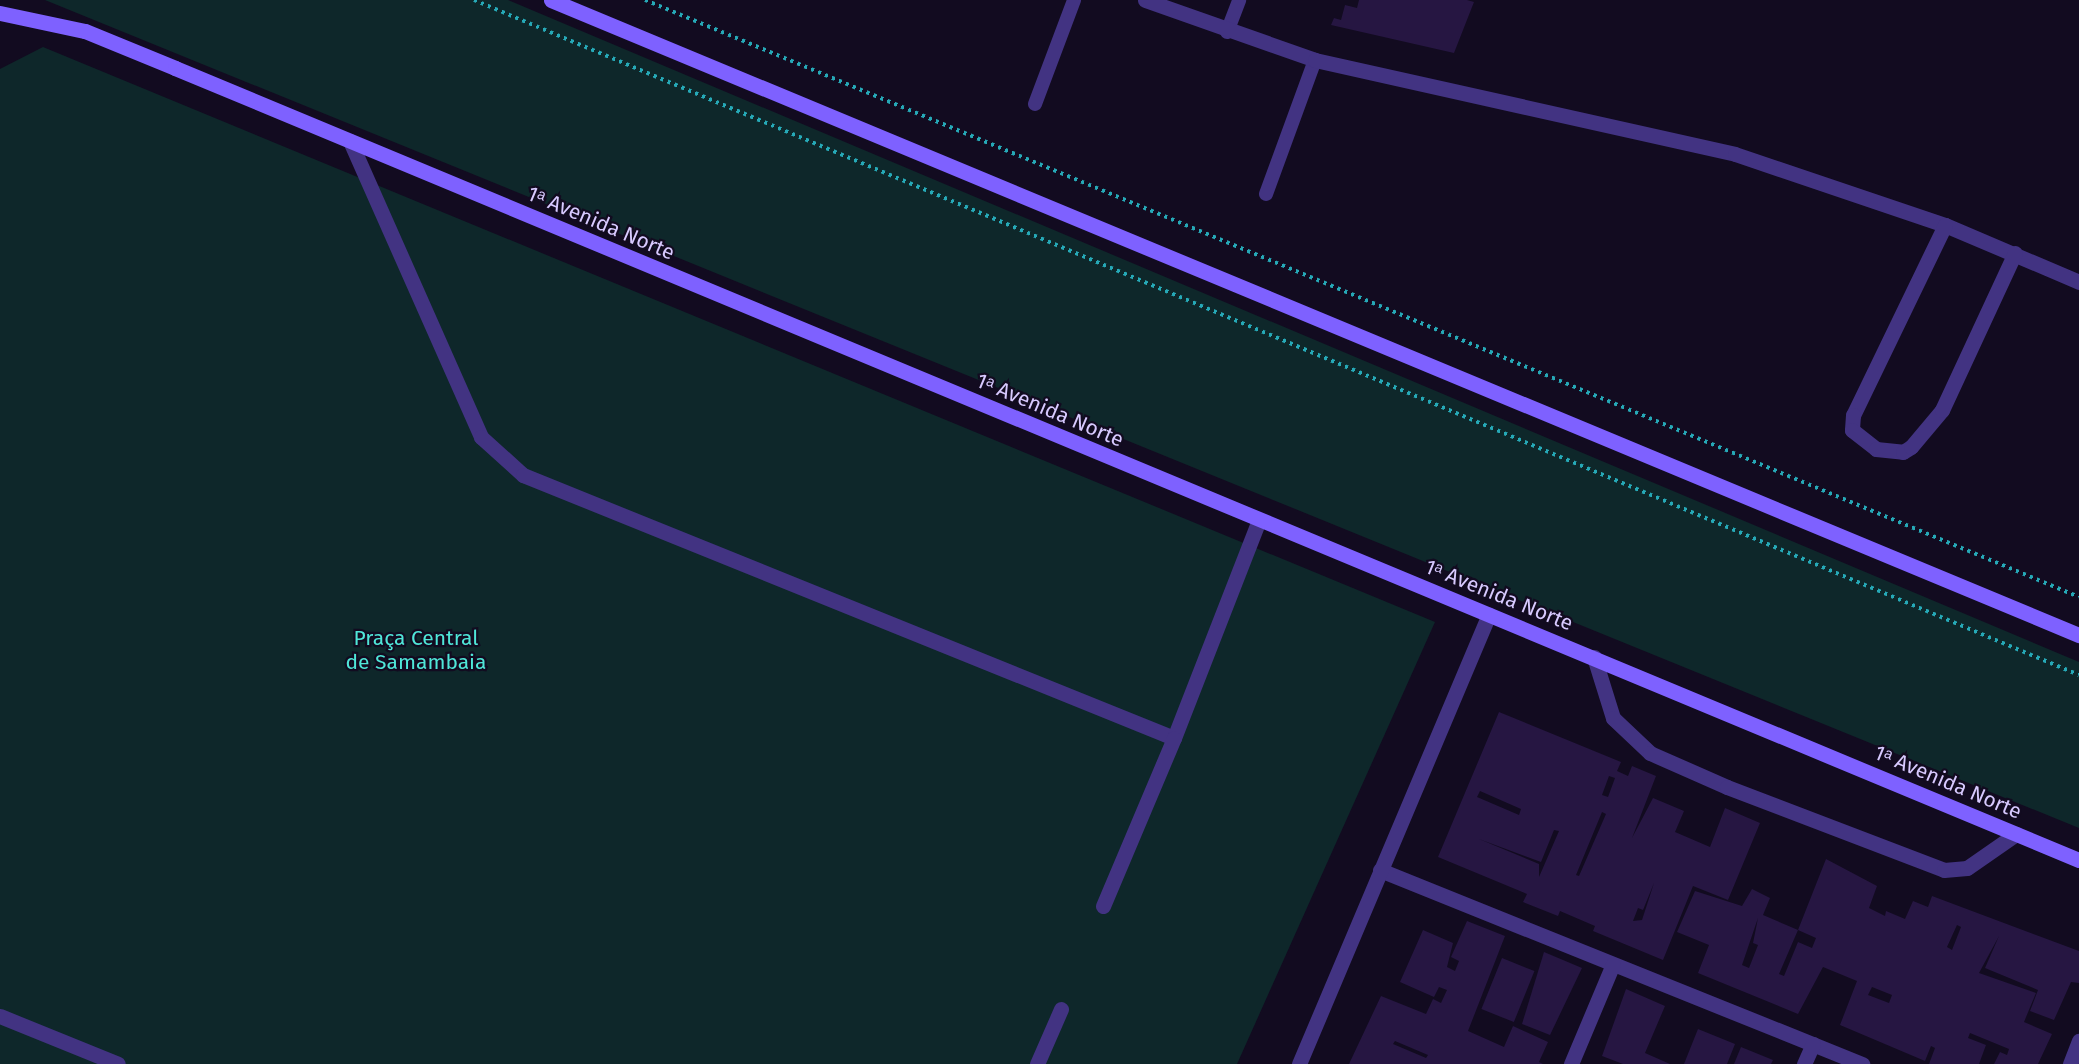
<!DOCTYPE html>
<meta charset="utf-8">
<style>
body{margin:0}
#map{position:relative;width:2079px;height:1064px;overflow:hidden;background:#120b20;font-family:"Fira Sans",sans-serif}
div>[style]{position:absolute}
.green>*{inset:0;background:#0e272a}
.building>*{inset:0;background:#261642;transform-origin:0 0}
.path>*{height:4px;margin-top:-2px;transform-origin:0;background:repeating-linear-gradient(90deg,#26a9b7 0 3px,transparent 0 7.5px)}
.service>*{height:14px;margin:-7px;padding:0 7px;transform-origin:7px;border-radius:7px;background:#423382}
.minor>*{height:15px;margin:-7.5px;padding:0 7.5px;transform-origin:7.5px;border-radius:7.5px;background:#423382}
.tertiary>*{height:15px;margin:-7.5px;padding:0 7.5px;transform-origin:7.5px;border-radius:7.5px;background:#423382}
.secondary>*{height:15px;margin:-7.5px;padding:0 7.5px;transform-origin:7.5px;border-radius:7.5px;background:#7e61ff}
span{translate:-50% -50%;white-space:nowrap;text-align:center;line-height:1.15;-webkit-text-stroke:4.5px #120b20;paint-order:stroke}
.street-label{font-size:21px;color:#d8caff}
.park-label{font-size:21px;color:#4fe6d8}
</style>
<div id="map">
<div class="green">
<div style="clip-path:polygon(45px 0,508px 0,2079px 662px,2079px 828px)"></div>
<div style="clip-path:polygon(43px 47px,1435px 622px,1237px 1064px,0 1064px,0 69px)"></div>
</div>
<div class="building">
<div style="clip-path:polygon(1359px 0,1467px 0,1474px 2px,1454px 53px,1331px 25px,1334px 18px,1341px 20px,1345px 5px,1357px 8px)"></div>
<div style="clip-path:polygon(evenodd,1499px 712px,1621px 762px,1617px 771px,1628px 776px,1632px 766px,1656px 776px,1632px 838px,1653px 798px,1684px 811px,1675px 832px,1710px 847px,1725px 808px,1760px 823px,1728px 900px,1693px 886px,1663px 960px,1593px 931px,1595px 926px,1560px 911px,1558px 916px,1523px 902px,1527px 894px,1438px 857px,1499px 712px,1609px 776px,1615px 778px,1608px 797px,1602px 795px,1609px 776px,1499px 712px,1480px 791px,1521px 809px,1519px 815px,1477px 797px,1480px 791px,1499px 712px,1602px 812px,1606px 814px,1579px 876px,1576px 875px,1602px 812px,1499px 712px,1554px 830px,1559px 831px,1539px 877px,1539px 864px,1479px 839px,1541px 862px,1554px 830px,1499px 712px,1654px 883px,1642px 920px,1633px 921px,1638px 908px,1643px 910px,1654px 883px)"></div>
<div style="clip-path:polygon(evenodd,1826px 859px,1877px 886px,1869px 908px,1885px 916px,1886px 911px,1905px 919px,1913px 901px,1928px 907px,1932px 896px,2079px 951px,2079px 983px,2071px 982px,2054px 1020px,2030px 1011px,2038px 990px,1985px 968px,1999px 936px,1979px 973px,2036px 993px,2024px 1022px,2052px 1034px,2038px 1064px,1994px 1064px,2000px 1052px,2007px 1055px,2009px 1049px,1970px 1033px,1968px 1038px,1986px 1045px,1979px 1064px,1929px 1064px,1935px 1048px,1931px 1046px,1925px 1061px,1840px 1025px,1857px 981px,1823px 967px,1798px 1014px,1698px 973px,1709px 945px,1677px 932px,1695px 891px,1742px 906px,1752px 889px,1770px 898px,1763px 915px,1798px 930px,1826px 859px,1758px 918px,1753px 943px,1758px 945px,1749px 968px,1742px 965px,1758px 918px,1826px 859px,1957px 925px,1961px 927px,1952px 950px,1947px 947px,1957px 925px,1826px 859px,1798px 930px,1816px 938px,1812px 948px,1798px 942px,1784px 976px,1779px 974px,1798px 930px,1826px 859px,1872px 987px,1892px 995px,1889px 1003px,1868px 995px,1872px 987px)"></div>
<div style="clip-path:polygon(evenodd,1467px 921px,1505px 936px,1468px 1031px,1504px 1047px,1513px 1026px,1548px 1042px,1539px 1062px,1543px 1064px,1349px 1064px,1381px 996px,1426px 1014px,1433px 999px,1441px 1003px,1447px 990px,1439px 987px,1434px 997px,1400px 982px,1423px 930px,1453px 943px,1447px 967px,1455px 971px,1459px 961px,1451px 957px,1467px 921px,1395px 1041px,1428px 1055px,1426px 1058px,1393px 1044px,1395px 1041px)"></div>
<div style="clip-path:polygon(1544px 952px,1582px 968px,1550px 1035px,1522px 1024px)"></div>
<div style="left:1502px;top:958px;width:35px;height:55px;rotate:22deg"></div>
<div style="clip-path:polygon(1626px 989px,1665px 1006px,1645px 1053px,1670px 1064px,1623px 1064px,1602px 1056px)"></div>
<div style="clip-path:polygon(1698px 1029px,1735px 1044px,1727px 1064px,1684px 1064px)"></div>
<div style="clip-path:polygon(1741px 1047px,1773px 1060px,1771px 1064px,1734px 1064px)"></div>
</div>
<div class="path">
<div style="left:474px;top:0;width:1741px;rotate:22.81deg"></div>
<div style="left:645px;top:0;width:1553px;rotate:22.6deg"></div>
</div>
<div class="service">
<div style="left:1227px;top:32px;width:34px;rotate:-69deg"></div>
<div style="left:1035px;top:104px;width:111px;rotate:-69.4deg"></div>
<div style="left:1266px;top:194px;width:143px;rotate:-69.9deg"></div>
</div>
<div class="minor">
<div style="left:1145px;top:0;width:180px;rotate:19.4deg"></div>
<div style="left:1315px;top:60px;width:430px;rotate:12.6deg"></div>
<div style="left:1735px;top:154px;width:222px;rotate:18.7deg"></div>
<div style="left:1945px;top:225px;width:146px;rotate:23deg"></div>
<div style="left:350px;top:141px;width:324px;rotate:66.1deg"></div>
<div style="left:481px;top:437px;width:57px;rotate:42.1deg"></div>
<div style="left:523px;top:475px;width:702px;rotate:22deg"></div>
<div style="left:1174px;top:738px;width:234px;rotate:-68.7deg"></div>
<div style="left:1945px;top:225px;width:211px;rotate:115.8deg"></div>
<div style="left:1853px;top:415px;width:15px;rotate:94deg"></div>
<div style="left:1852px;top:430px;width:31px;rotate:38deg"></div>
<div style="left:1876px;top:449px;width:27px;rotate:6deg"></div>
<div style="left:1903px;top:452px;width:9px;rotate:-32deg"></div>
<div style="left:1911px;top:447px;width:48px;rotate:-50deg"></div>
<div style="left:1942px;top:410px;width:173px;rotate:-65.1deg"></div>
<div style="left:1594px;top:657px;width:64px;rotate:72.7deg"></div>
<div style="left:1613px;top:718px;width:51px;rotate:43.4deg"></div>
<div style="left:1650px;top:753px;width:84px;rotate:23.8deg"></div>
<div style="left:1727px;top:787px;width:232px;rotate:20.9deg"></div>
<div style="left:1944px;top:870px;width:23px;rotate:-5deg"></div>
<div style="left:1967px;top:868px;width:60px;rotate:-34.8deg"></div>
<div style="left:1380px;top:870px;width:520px;rotate:21.92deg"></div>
<div style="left:1103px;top:906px;width:182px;rotate:-67.1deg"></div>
<div style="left:1037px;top:1064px;width:60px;rotate:-66.4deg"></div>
<div style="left:1299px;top:1064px;width:488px;rotate:-67.1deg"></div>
<div style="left:1571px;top:1064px;width:108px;rotate:-67.2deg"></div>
<div style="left:1804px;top:1064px;width:22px;rotate:-66deg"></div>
<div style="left:2070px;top:1064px;width:25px;rotate:-69deg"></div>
</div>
<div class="tertiary">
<div style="left:0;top:1016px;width:127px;rotate:22.1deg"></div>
</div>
<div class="secondary">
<div style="left:551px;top:0;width:1655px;rotate:22.57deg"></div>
<div style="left:0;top:13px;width:87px;rotate:12deg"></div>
<div style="left:85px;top:31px;width:97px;rotate:22.3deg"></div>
<div style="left:175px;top:68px;width:2062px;rotate:22.59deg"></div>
</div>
<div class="street-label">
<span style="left:601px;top:223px;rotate:23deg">1ᵃ Avenida Norte</span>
<span style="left:1050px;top:410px;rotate:23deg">1ᵃ Avenida Norte</span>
<span style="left:1499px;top:595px;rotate:22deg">1ᵃ Avenida Norte</span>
<span style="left:1948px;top:782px;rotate:23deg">1ᵃ Avenida Norte</span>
</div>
<div class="park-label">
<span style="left:416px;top:650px">Praça Central<br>de Samambaia</span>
</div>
</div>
